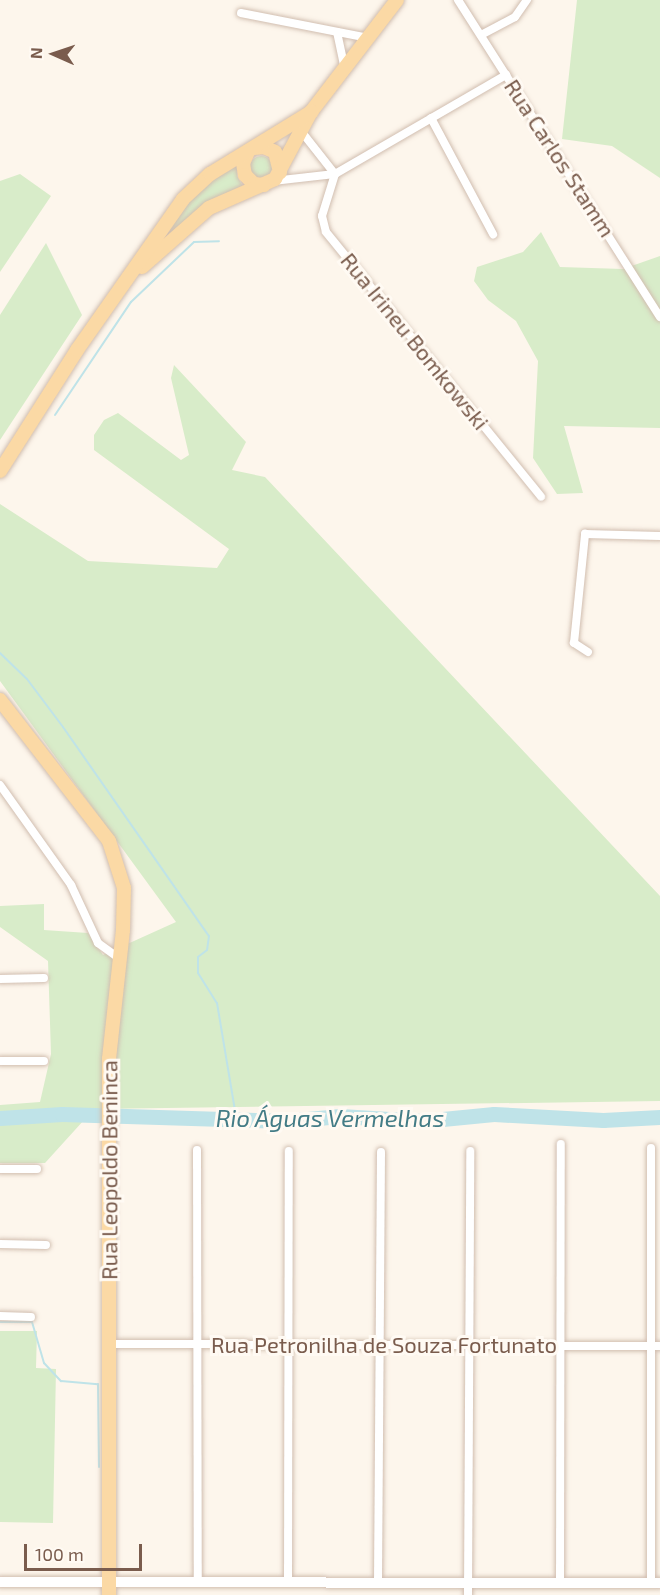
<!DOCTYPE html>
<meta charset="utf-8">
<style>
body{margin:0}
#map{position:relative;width:660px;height:1595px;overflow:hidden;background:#fdf6ec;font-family:"Exo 2",sans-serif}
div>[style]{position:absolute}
.green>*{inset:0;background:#d8ecc9}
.round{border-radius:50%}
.stream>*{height:2px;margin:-1px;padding:0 1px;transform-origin:1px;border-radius:1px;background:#bfe3e8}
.river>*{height:15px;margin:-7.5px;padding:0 7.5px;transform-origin:7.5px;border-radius:7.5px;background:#bfe3e8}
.roads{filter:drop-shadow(0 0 2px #d1beb0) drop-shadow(0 0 2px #d1beb0)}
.minor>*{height:8px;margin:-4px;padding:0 4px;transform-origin:4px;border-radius:4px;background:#fff}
.tertiary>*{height:10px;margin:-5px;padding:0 5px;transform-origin:5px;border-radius:5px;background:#fff}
.primary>*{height:14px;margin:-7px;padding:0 7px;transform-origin:7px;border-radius:7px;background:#fbd9a5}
span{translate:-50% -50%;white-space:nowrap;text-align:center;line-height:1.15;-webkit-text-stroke:6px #fffaf3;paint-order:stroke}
.street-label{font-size:22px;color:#7a5c4d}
.water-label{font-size:24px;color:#437c86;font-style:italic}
.north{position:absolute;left:24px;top:24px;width:60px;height:60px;-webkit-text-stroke:4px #fffaf3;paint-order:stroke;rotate:273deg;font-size:16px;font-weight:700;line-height:24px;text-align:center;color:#7a5c4d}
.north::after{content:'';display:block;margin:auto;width:21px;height:27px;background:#7a5c4d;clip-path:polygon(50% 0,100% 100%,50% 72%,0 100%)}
.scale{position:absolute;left:24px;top:1544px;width:118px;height:27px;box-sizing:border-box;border:3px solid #7a5c4d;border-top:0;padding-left:8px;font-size:18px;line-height:21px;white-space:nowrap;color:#7a5c4d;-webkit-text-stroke:4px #fffaf3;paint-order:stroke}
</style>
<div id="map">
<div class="green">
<div style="clip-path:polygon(577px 0,660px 0,660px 178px,612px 146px,562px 139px)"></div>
<div class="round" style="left:250px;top:156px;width:22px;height:22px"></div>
<div style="clip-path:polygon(237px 163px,237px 176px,243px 187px,157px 246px,200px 188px)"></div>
<div style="clip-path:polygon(20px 174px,51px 196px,0 272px,0 181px)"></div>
<div style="clip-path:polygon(541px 232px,560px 267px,623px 269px,660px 256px,660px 428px,564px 426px,583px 493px,557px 494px,533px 458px,538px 361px,516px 321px,488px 300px,474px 281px,477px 267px,523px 252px)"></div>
<div style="clip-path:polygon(46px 243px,82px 315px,0 440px,0 315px)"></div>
<div style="clip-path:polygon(174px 365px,246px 442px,232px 470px,265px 477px,660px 896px,660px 1101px,94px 1109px,45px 1163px,0 1163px,0 1105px,40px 1102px,51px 1054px,48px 961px,0 927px,0 906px,44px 904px,44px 930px,88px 933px,103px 955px,176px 922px,0 681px,0 504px,88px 561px,217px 568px,229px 549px,94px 450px,94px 435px,104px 420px,118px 413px,181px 460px,189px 455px,171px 378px)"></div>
<div style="clip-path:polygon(0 1331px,37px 1331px,36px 1368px,56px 1369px,53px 1523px,0 1522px)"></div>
</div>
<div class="stream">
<div style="left:55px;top:415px;width:136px;rotate:-56.1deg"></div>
<div style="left:131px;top:302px;width:87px;rotate:-43.6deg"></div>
<div style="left:194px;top:242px;width:25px;rotate:-2deg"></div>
<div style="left:0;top:653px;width:37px;rotate:44deg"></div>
<div style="left:27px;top:679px;width:60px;rotate:53.1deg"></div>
<div style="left:63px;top:727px;width:255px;rotate:55.1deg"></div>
<div style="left:209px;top:936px;width:14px;rotate:98deg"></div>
<div style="left:207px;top:950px;width:11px;rotate:142deg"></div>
<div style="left:198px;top:957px;width:16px;rotate:90deg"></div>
<div style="left:198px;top:973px;width:36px;rotate:58deg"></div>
<div style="left:217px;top:1003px;width:109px;rotate:80.5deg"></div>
<div style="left:235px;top:1111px;width:9px;rotate:49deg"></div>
<div style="left:0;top:1322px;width:32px"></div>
<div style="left:32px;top:1322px;width:43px;rotate:73.7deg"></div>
<div style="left:44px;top:1363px;width:25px;rotate:47deg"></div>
<div style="left:61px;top:1381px;width:37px;rotate:5deg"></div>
<div style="left:98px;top:1384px;width:83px;rotate:89.3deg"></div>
</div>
<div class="river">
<div style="left:0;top:1118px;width:62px;rotate:-3.7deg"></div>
<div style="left:62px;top:1114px;width:224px;rotate:1.8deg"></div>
<div style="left:286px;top:1121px;width:54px;rotate:-5.3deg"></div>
<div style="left:340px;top:1116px;width:82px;rotate:3.5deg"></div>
<div style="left:422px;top:1121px;width:72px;rotate:-5.6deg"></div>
<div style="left:494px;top:1114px;width:109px;rotate:3.2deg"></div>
<div style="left:603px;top:1120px;width:57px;rotate:-3deg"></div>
</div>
<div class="roads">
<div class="minor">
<div style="left:458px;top:0;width:376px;rotate:57.5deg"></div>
<div style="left:241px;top:13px;width:130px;rotate:11.1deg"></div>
<div style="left:337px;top:32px;width:39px;rotate:78deg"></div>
<div style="left:481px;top:35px;width:38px;rotate:-28deg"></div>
<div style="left:515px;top:17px;width:21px;rotate:-55deg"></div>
<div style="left:431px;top:118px;width:132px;rotate:61.9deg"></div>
<div style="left:301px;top:131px;width:55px;rotate:51.7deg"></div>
<div style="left:335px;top:174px;width:44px;rotate:107.2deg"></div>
<div style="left:322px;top:216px;width:16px;rotate:76deg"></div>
<div style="left:326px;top:232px;width:341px;rotate:50.9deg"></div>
<div style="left:273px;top:181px;width:62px;rotate:-6.4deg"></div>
<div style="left:335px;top:174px;width:198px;rotate:-30.1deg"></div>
<div style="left:588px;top:652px;width:17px;rotate:-147deg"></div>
<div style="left:574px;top:643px;width:110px;rotate:-84.2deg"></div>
<div style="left:585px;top:534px;width:75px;rotate:1.5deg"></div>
<div style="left:0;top:785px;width:123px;rotate:54.6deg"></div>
<div style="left:71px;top:885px;width:64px;rotate:65deg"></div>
<div style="left:98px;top:943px;width:26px;rotate:36deg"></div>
<div style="left:0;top:979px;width:44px;rotate:-1.3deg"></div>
<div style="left:0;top:1061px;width:44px"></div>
<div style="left:197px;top:1150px;width:431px;rotate:89.9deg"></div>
<div style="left:0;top:1169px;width:37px"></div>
<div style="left:0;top:1244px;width:46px;rotate:1.2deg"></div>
<div style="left:0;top:1316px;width:31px;rotate:2deg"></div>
<div style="left:109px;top:1344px;width:551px;rotate:0.21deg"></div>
<div style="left:288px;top:1582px;width:431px;rotate:-89.9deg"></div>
<div style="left:378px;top:1582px;width:430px;rotate:-89.6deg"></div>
<div style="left:560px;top:1583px;width:439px;rotate:-89.9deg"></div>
<div style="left:651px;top:1583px;width:435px;rotate:-90deg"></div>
<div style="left:468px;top:1595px;width:444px;rotate:-89.7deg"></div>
</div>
<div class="tertiary">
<div style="left:0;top:1582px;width:660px;rotate:0.09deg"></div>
</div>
<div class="primary">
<div style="left:254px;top:148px;width:10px;rotate:-6deg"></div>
<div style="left:264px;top:147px;width:12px;rotate:24deg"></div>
<div style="left:275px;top:152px;width:21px;rotate:76deg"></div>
<div style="left:248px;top:152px;width:12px;rotate:114deg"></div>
<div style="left:243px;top:163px;width:12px;rotate:81deg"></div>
<div style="left:245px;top:175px;width:13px;rotate:45deg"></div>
<div style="left:254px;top:184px;width:10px;rotate:6deg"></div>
<div style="left:142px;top:267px;width:89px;rotate:-41.4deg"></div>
<div style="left:209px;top:208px;width:72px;rotate:-23.7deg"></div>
<div style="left:275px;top:179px;width:76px;rotate:-61.8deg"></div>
<div style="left:311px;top:112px;width:141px;rotate:-52.5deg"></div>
<div style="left:0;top:471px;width:143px;rotate:-57.5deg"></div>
<div style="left:77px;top:350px;width:184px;rotate:-54.9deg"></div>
<div style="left:183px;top:199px;width:37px;rotate:-43deg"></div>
<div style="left:210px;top:174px;width:119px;rotate:-31.5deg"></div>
<div style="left:0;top:700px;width:178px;rotate:52.3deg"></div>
<div style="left:109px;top:841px;width:49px;rotate:72.3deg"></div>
<div style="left:124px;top:888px;width:42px;rotate:91.4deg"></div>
<div style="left:123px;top:930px;width:130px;rotate:96.2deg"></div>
<div style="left:109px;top:1059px;width:536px;rotate:90deg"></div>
</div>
</div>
<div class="street-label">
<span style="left:560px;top:158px;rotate:57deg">Rua Carlos Stamm</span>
<span style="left:415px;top:341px;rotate:51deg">Rua Irineu Bomkowski</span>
<span style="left:109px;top:1170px;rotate:-90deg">Rua Leopoldo Beninca</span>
<span style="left:384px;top:1345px">Rua Petronilha de Souza Fortunato</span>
</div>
<div class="water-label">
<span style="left:330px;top:1118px">Rio Águas Vermelhas</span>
</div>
<div class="north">N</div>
<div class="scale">100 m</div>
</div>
